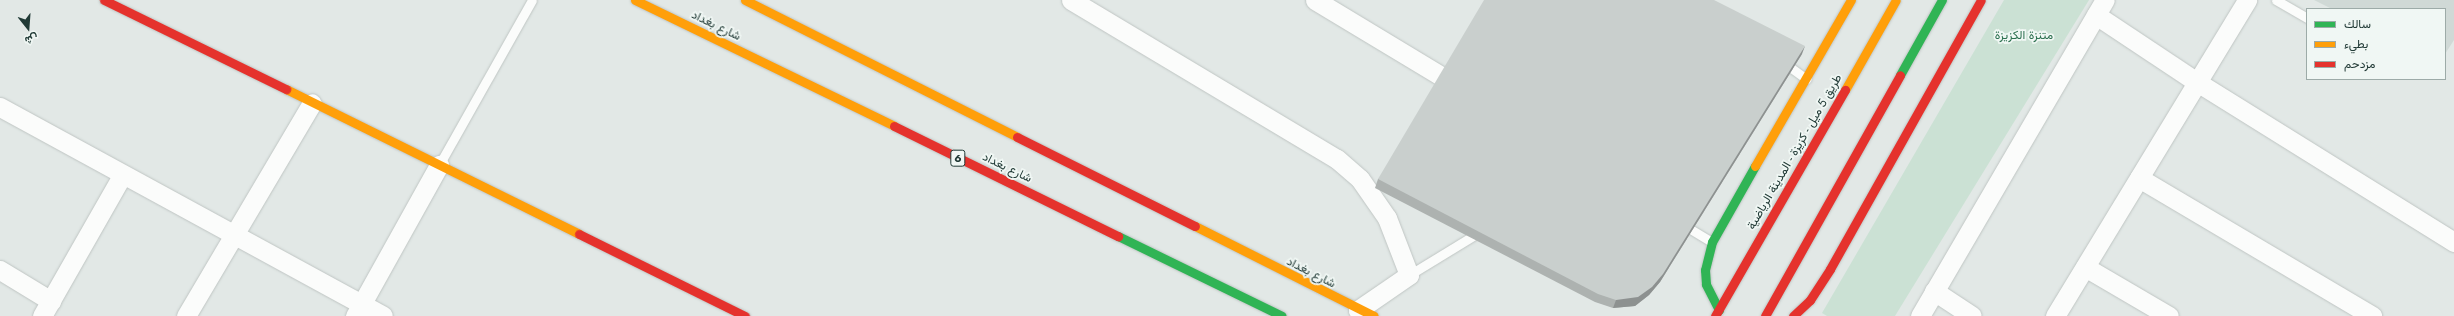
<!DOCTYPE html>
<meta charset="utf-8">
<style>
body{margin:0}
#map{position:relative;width:2454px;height:316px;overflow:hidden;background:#e2e8e6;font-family:Jost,Vazirmatn,sans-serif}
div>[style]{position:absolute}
.built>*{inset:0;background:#d0d9d6}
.green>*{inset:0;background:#cbe1d4}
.roads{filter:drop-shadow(0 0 1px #bfc5c3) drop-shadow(0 0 1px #bfc5c3)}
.lane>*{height:9px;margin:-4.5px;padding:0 4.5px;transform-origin:4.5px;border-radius:4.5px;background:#fbfcfb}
.street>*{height:19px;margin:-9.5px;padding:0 9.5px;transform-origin:9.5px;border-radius:9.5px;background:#fbfcfb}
.fast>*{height:9px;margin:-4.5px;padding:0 4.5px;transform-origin:4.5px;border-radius:4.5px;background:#30b455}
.slow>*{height:9px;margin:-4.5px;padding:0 4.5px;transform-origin:4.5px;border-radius:4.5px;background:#ff9f0a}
.jam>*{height:9px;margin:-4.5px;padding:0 4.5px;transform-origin:4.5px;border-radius:4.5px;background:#e5322d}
.wall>*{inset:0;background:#adb2b0}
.shaded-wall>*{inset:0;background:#8d9190}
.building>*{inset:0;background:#c9cfcd}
span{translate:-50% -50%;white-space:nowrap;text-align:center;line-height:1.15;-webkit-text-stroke:3.5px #f0f7f4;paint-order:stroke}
.shield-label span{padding:1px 3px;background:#f0f7f4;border:1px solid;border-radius:3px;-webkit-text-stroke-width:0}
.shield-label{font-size:11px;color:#213a36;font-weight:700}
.street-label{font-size:12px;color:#213a36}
.park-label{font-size:12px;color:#2c704f}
.legend{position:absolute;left:2306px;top:8px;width:140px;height:72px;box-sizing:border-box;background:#f0f7f4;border:1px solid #9daba8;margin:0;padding:5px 7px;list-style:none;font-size:12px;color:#213a36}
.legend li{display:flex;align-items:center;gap:8px;height:20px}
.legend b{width:20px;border:1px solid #9daba8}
.north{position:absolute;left:8px;top:8px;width:40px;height:40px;-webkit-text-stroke:3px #f0f7f4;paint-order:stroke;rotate:163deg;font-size:11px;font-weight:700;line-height:16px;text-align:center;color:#213a36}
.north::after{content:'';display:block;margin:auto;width:14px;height:18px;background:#213a36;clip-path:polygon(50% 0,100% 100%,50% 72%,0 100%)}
</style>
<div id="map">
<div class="built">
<div style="clip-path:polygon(2314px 0,2454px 0,2454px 40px,2445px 54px,2445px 9px,2332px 9px)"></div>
</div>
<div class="green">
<div style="clip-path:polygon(2004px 0,2089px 0,1895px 316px,1827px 316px,1822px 313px)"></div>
</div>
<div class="roads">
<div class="lane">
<div style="left:2276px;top:0;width:36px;rotate:30deg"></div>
<div style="left:1783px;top:62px;width:29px;rotate:36deg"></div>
<div style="left:439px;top:165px;width:189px;rotate:-60.6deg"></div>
<div style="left:1682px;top:224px;width:35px;rotate:31deg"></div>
<div style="left:1409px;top:275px;width:84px;rotate:-31.4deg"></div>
</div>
<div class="street">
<div style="left:1071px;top:0;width:310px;rotate:30.9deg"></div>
<div style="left:1337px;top:159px;width:30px;rotate:41deg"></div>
<div style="left:1360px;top:179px;width:47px;rotate:55.3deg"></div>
<div style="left:1387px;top:218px;width:61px;rotate:68.9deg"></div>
<div style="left:1409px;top:275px;width:62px;rotate:145.5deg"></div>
<div style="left:1315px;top:0;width:147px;rotate:31.1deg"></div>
<div style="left:2096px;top:15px;width:121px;rotate:33.6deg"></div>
<div style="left:2197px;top:82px;width:303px;rotate:31.9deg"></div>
<div style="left:0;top:107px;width:436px;rotate:28.6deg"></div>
<div style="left:2139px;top:178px;width:271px;rotate:30.6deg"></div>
<div style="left:2085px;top:267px;width:97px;rotate:30.3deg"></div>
<div style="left:0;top:270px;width:60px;rotate:31.3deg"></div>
<div style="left:1934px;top:291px;width:45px;rotate:33.3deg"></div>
<div style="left:42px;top:316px;width:163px;rotate:-60.3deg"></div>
<div style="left:186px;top:316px;width:247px;rotate:-59.4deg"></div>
<div style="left:355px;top:316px;width:173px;rotate:-60.9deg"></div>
<div style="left:1920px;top:316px;width:366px;rotate:-59.7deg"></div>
<div style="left:2055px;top:316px;width:370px;rotate:-58.7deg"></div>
</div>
<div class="fast">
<div style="left:1900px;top:75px;width:86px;rotate:-60.8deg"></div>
<div style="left:1118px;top:236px;width:182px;rotate:26deg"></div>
<div style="left:1719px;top:310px;width:29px;rotate:-117deg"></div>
<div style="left:1706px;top:284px;width:14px;rotate:-94deg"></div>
<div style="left:1705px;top:270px;width:29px;rotate:-76deg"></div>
<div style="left:1712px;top:242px;width:87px;rotate:-60.5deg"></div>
</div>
<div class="slow">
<div style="left:635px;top:0;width:288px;rotate:25.9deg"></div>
<div style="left:745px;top:0;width:305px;rotate:26.7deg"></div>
<div style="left:286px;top:89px;width:327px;rotate:26.3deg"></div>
<div style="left:1845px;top:90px;width:103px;rotate:-60.5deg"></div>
<div style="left:1755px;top:166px;width:192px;rotate:-60deg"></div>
<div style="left:1195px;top:226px;width:200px;rotate:26.7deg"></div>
</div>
<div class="jam">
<div style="left:104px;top:0;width:203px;rotate:26.1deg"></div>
<div style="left:894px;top:126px;width:250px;rotate:26.2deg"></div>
<div style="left:1017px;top:137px;width:199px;rotate:26.6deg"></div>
<div style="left:579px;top:234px;width:185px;rotate:26.3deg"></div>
<div style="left:1715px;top:316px;width:261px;rotate:-60.1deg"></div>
<div style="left:1765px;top:316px;width:276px;rotate:-60.7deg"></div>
<div style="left:1793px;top:316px;width:23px;rotate:-43deg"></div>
<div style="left:1810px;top:300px;width:37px;rotate:-57deg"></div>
<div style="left:1830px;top:269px;width:308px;rotate:-60.7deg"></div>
</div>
</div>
<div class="wall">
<div style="clip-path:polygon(1802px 54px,1660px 282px,1649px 295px,1635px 306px,1613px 308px,1595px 302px,1375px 188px,1378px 179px)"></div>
</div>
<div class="shaded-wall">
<div style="clip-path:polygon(1805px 46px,1802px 54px,1660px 282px,1649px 295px,1635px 306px,1613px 308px,1616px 300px)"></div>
</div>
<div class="building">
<div style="clip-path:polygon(1484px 0,1714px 0,1805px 46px,1663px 274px,1652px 287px,1638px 297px,1616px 300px,1598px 294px,1378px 179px)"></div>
</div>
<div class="shield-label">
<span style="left:958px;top:158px">6</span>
</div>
<div class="street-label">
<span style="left:716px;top:26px;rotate:26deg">شارع بغداد</span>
<span style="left:1795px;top:152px;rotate:-60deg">طريق 5 ميل - كزيزة - المدينة الرياضية</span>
<span style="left:1007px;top:168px;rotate:26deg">شارع بغداد</span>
<span style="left:1311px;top:273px;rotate:27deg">شارع بغداد</span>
</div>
<div class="park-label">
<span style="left:2024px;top:36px">متنزة الكزيزة</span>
</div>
<ul class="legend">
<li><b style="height:5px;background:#30b455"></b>سالك</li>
<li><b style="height:5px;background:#ff9f0a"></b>بطيء</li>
<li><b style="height:5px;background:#e5322d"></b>مزدحم</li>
</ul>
<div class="north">ش</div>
</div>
